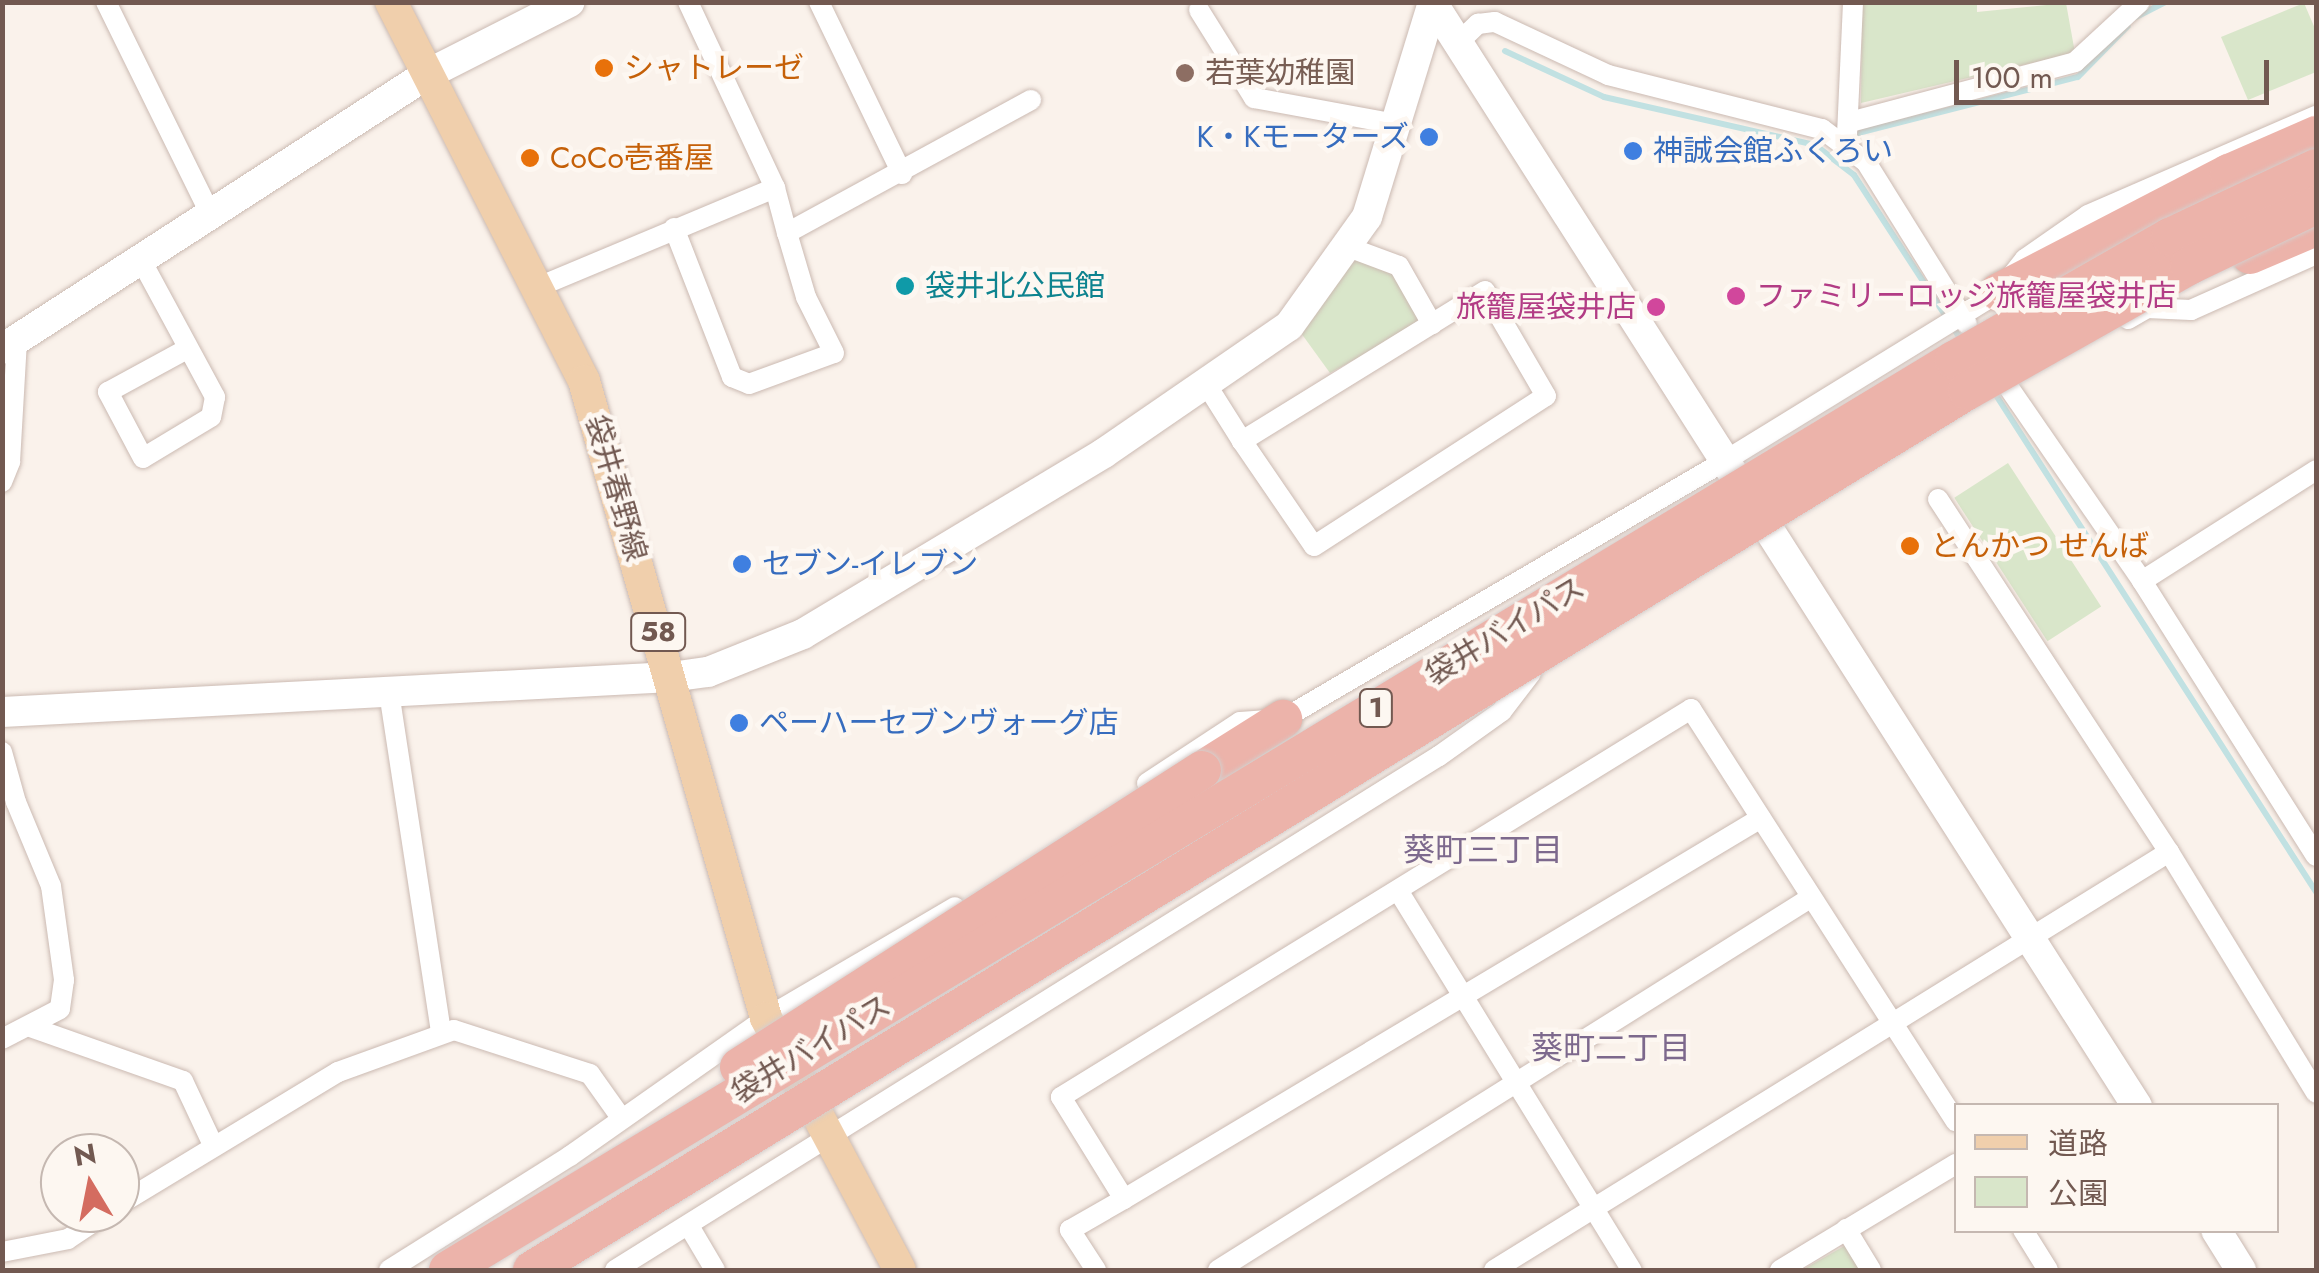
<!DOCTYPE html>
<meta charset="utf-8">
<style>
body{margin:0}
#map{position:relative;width:2319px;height:1273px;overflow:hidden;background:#faf2eb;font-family:Jost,"Noto Sans JP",sans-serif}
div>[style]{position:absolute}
.green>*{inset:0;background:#d9e6ca;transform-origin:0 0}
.stream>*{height:6px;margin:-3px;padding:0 3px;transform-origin:3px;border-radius:3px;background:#c1e1e2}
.roads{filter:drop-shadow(0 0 2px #cbbab2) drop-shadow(0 0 2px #cbbab2)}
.street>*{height:20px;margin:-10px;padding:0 10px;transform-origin:10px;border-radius:10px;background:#fff}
.secondary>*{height:30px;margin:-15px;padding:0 15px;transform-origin:15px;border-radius:15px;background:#fff}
.primary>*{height:32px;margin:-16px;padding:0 16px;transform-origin:16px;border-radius:16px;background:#f0cfac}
.highway>*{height:38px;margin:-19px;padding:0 19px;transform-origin:19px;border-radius:19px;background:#ecb3aa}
.bridges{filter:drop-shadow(0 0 2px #d5cdcb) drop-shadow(0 0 2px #d5cdcb)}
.highway-bridge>*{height:38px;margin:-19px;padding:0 19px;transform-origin:19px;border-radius:19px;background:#ecb3aa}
.dots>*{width:28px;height:28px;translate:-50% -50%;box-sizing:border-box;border:5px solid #fdf7f1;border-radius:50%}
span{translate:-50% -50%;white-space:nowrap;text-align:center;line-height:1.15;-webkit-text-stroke:9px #fdf7f1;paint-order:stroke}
.shield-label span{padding:2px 8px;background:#fdf7f1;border:2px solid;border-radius:8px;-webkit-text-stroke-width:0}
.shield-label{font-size:28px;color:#725951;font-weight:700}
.food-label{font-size:30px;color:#c56008}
.left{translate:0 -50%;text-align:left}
.education-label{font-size:30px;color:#785e54}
.shop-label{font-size:30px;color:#366cbe}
.right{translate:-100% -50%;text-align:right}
.culture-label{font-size:30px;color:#0d838f}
.hotel-label{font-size:30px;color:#b23c85}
.street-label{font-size:30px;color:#725951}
.neighbourhood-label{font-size:32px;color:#7d698d}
.frame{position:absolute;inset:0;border:5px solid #725951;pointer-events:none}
.legend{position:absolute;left:1954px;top:1103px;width:325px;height:130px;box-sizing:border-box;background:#fdf7f1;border:2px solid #c5b8b1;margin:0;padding:12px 18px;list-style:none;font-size:30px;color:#725951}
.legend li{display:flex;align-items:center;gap:20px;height:50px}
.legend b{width:50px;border:2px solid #c5b8b1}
.north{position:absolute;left:40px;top:1133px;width:100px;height:100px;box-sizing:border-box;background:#fdf7f1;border:2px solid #c5b8b1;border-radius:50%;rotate:350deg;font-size:28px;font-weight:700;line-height:40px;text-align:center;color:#725951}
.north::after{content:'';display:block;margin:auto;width:35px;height:45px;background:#d46c60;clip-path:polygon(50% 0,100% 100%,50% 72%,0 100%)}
.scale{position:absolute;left:1954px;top:60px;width:315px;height:45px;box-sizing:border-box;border:5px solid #725951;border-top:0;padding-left:12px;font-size:30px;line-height:35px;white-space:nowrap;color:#725951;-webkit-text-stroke:8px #fdf7f1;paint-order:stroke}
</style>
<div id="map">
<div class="green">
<div style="clip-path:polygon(1862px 3px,1977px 3px,1977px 12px,2066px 3px,2075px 53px,1861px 103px)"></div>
<div style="clip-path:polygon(2304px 3px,2316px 31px,2316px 72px,2248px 100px,2221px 37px)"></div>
<div style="clip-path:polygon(1351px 257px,1399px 266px,1429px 319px,1330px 373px,1301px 333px)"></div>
<div style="left:2008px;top:463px;width:171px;height:64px;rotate:57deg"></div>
<div style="clip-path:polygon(1846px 1245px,1861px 1270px,1802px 1270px)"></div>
</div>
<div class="stream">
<div style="left:2136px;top:17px;width:33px;rotate:-27deg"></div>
<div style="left:1505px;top:51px;width:109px;rotate:24.9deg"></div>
<div style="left:1604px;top:97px;width:216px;rotate:12.8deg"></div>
<div style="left:1815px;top:145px;width:49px;rotate:37.6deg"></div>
<div style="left:1854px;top:175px;width:197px;rotate:57deg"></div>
<div style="left:1850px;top:135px;width:235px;rotate:-14.3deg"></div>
<div style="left:2078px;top:77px;width:71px;rotate:-45.6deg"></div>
<div style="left:1992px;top:389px;width:598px;rotate:57.21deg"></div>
</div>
<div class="roads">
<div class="street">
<div style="left:106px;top:2px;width:237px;rotate:63.8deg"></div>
<div style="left:688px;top:2px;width:205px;rotate:64.9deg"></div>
<div style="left:775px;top:188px;width:47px;rotate:75.1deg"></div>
<div style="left:819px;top:2px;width:191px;rotate:64.2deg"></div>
<div style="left:1199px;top:10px;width:104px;rotate:58deg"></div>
<div style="left:1254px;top:98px;width:143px;rotate:10.4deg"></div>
<div style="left:1458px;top:43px;width:28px;rotate:-44deg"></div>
<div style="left:1478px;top:24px;width:17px;rotate:-7deg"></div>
<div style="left:1495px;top:22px;width:125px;rotate:25.1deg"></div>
<div style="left:1608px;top:75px;width:221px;rotate:14.2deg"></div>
<div style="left:1822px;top:129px;width:55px;rotate:36.9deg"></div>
<div style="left:1866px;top:162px;width:191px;rotate:58.1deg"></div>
<div style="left:1850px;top:122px;width:233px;rotate:-14.9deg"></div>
<div style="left:2075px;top:62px;width:88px;rotate:-42.7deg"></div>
<div style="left:1847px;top:135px;width:133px;rotate:-87.4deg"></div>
<div style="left:674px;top:228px;width:160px;rotate:68.7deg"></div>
<div style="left:732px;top:377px;width:18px;rotate:22deg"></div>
<div style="left:749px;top:384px;width:90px;rotate:-20deg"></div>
<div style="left:834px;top:353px;width:63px;rotate:-116.6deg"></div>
<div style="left:806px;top:297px;width:67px;rotate:-106.5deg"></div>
<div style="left:787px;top:233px;width:278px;rotate:-28.6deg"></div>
<div style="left:1348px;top:247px;width:54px;rotate:20.4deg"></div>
<div style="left:1399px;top:266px;width:67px;rotate:60.4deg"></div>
<div style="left:141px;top:260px;width:156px;rotate:61.6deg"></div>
<div style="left:215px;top:397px;width:20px;rotate:101deg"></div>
<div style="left:211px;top:417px;width:79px;rotate:148.9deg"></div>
<div style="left:143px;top:458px;width:75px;rotate:-117.9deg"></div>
<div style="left:108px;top:392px;width:90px;rotate:-28.6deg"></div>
<div style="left:538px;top:287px;width:257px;rotate:-22.7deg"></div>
<div style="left:2128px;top:319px;width:22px;rotate:-30deg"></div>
<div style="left:2147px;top:308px;width:44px;rotate:2.6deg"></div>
<div style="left:2191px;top:310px;width:137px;rotate:-24.1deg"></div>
<div style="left:1996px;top:369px;width:257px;rotate:55.4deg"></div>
<div style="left:2142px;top:581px;width:325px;rotate:57.7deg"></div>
<div style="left:1208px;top:387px;width:64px;rotate:57.8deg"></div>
<div style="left:1242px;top:441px;width:127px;rotate:55.6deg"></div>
<div style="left:1314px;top:546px;width:276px;rotate:-32.9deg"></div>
<div style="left:1546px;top:396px;width:121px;rotate:-120.2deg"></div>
<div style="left:1485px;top:291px;width:286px;rotate:148.3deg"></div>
<div style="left:2px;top:482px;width:22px;rotate:-68deg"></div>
<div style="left:10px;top:462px;width:121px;rotate:-86.7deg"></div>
<div style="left:1938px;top:499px;width:422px;rotate:56.8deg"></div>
<div style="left:2169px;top:852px;width:282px;rotate:58.6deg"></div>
<div style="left:2142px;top:581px;width:206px;rotate:-32.5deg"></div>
<div style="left:389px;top:692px;width:345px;rotate:81.3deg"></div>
<div style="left:2px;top:752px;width:52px;rotate:74.4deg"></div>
<div style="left:16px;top:802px;width:91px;rotate:67.4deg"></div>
<div style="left:51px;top:886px;width:95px;rotate:82.1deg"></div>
<div style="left:64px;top:980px;width:29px;rotate:98deg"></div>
<div style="left:60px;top:1009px;width:65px;rotate:152.7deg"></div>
<div style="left:1147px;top:783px;width:111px;rotate:-33.3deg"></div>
<div style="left:1240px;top:722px;width:43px;rotate:-4deg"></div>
<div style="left:1283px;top:719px;width:510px;rotate:-30.29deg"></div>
<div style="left:1723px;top:462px;width:324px;rotate:-31.6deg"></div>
<div style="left:1999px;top:292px;width:42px;rotate:-51.8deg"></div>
<div style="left:2025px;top:259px;width:77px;rotate:-34.9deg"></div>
<div style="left:2088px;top:215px;width:249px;rotate:-23.5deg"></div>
<div style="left:1399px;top:892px;width:444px;rotate:58.4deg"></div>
<div style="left:30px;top:1027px;width:162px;rotate:19.4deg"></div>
<div style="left:183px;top:1081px;width:68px;rotate:64.9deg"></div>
<div style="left:1124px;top:1199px;width:742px;rotate:-30.88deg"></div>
<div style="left:120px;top:1204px;width:255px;rotate:-31.2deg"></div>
<div style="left:338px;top:1072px;width:123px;rotate:-19.9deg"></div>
<div style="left:454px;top:1030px;width:143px;rotate:17.9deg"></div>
<div style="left:590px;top:1074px;width:55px;rotate:54.6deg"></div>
<div style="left:689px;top:1226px;width:51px;rotate:59.4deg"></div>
<div style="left:1846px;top:1229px;width:48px;rotate:58.6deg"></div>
<div style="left:2023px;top:1230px;width:47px;rotate:58deg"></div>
<div style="left:2px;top:1252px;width:67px;rotate:-11.1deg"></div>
<div style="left:68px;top:1239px;width:47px;rotate:-33.7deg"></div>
<div style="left:389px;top:1270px;width:214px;rotate:-32.2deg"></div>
<div style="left:570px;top:1156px;width:240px;rotate:-35.1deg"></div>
<div style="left:766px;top:1018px;width:219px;rotate:-30.4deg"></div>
<div style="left:615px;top:1270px;width:971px;rotate:-31.96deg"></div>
<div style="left:1439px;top:756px;width:77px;rotate:-35.5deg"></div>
<div style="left:1502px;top:711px;width:48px;rotate:-52.7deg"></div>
<div style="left:1096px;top:1270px;width:48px;rotate:-123deg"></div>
<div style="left:1070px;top:1230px;width:62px;rotate:-29.9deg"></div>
<div style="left:1124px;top:1199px;width:120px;rotate:-121.7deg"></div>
<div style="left:1061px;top:1097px;width:740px;rotate:-31.63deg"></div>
<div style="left:1691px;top:709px;width:490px;rotate:57.3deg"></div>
<div style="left:1218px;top:1270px;width:699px;rotate:-32.14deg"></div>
<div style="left:1494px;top:1270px;width:794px;rotate:-31.77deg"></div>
<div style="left:1780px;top:1270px;width:205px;rotate:-31.1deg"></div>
</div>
<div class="secondary">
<div style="left:1432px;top:2px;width:1310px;rotate:57.44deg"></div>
<div style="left:2px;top:349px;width:505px;rotate:-32.87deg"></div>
<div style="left:426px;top:75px;width:161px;rotate:-26.9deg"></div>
<div style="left:2px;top:712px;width:670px;rotate:-2.99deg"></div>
<div style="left:671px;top:677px;width:37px;rotate:-8deg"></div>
<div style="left:708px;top:672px;width:102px;rotate:-21.8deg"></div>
<div style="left:803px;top:634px;width:351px;rotate:-31deg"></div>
<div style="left:1104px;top:453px;width:224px;rotate:-34.5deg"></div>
<div style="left:1289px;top:326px;width:134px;rotate:-54.4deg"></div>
<div style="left:1367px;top:217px;width:225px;rotate:-72.9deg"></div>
<div style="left:2216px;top:1230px;width:47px;rotate:58deg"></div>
</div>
<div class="primary">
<div style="left:391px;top:2px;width:425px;rotate:63deg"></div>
<div style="left:584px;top:381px;width:662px;rotate:74.05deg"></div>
<div style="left:766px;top:1018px;width:285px;rotate:62deg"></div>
</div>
<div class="highway">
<div style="left:2250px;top:255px;width:72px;rotate:-23deg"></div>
<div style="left:1999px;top:292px;width:259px;rotate:-27.4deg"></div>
<div style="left:2229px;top:173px;width:95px;rotate:-23.6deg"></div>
<div style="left:1202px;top:770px;width:96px;rotate:-32.2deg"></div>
</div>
</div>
<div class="bridges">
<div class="highway-bridge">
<div style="left:739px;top:1067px;width:550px;rotate:-32.68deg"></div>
<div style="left:448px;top:1270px;width:1760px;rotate:-31.14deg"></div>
<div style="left:1954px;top:360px;width:249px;rotate:-29.7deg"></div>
<div style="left:2170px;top:237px;width:161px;rotate:-25.3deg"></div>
<div style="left:532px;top:1270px;width:1683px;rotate:-31.49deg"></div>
<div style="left:1967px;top:391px;width:255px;rotate:-29.4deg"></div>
<div style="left:2189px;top:266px;width:141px;rotate:-25.7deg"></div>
</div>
</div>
<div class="dots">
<div style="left:604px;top:68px;background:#e8710a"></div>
<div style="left:1185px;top:73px;background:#8d6e63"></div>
<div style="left:1429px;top:137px;background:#3f7fe0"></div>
<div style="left:1633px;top:151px;background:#3f7fe0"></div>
<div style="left:530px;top:158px;background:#e8710a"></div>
<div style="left:905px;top:286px;background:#0f9aa8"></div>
<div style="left:1736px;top:296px;background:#d1479c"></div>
<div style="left:1656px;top:307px;background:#d1479c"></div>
<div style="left:1910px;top:546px;background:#e8710a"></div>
<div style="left:742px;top:564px;background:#3f7fe0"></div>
<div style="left:739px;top:723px;background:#3f7fe0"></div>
</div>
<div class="shield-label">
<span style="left:658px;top:632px">58</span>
<span style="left:1376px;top:708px">1</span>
</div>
<div class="food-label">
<span class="left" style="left:624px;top:68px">シャトレーゼ</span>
<span class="left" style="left:550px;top:158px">CoCo壱番屋</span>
<span class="left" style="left:1930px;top:546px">とんかつ せんば</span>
</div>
<div class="education-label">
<span class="left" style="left:1205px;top:73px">若葉幼稚園</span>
</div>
<div class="shop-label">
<span class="right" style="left:1409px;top:137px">K・Kモーターズ</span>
<span class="left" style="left:1653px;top:151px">神誠会館ふくろい</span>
<span class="left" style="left:762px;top:564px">セブン-イレブン</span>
<span class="left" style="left:759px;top:723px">ペーハーセブンヴォーグ店</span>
</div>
<div class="culture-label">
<span class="left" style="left:925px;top:286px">袋井北公民館</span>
</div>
<div class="hotel-label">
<span class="left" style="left:1756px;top:296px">ファミリーロッジ旅籠屋袋井店</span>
<span class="right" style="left:1636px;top:307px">旅籠屋袋井店</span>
</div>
<div class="street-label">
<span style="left:616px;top:488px;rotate:74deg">袋井春野線</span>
<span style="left:1505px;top:631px;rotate:-31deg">袋井バイパス</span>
<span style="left:811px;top:1049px;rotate:-31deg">袋井バイパス</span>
</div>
<div class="neighbourhood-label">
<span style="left:1483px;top:850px">葵町三丁目</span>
<span style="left:1611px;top:1048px">葵町二丁目</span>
</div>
<div class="frame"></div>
<ul class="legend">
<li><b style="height:12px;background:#f0cfac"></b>道路</li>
<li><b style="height:28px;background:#d9e6ca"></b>公園</li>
</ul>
<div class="north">N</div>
<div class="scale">100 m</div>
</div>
